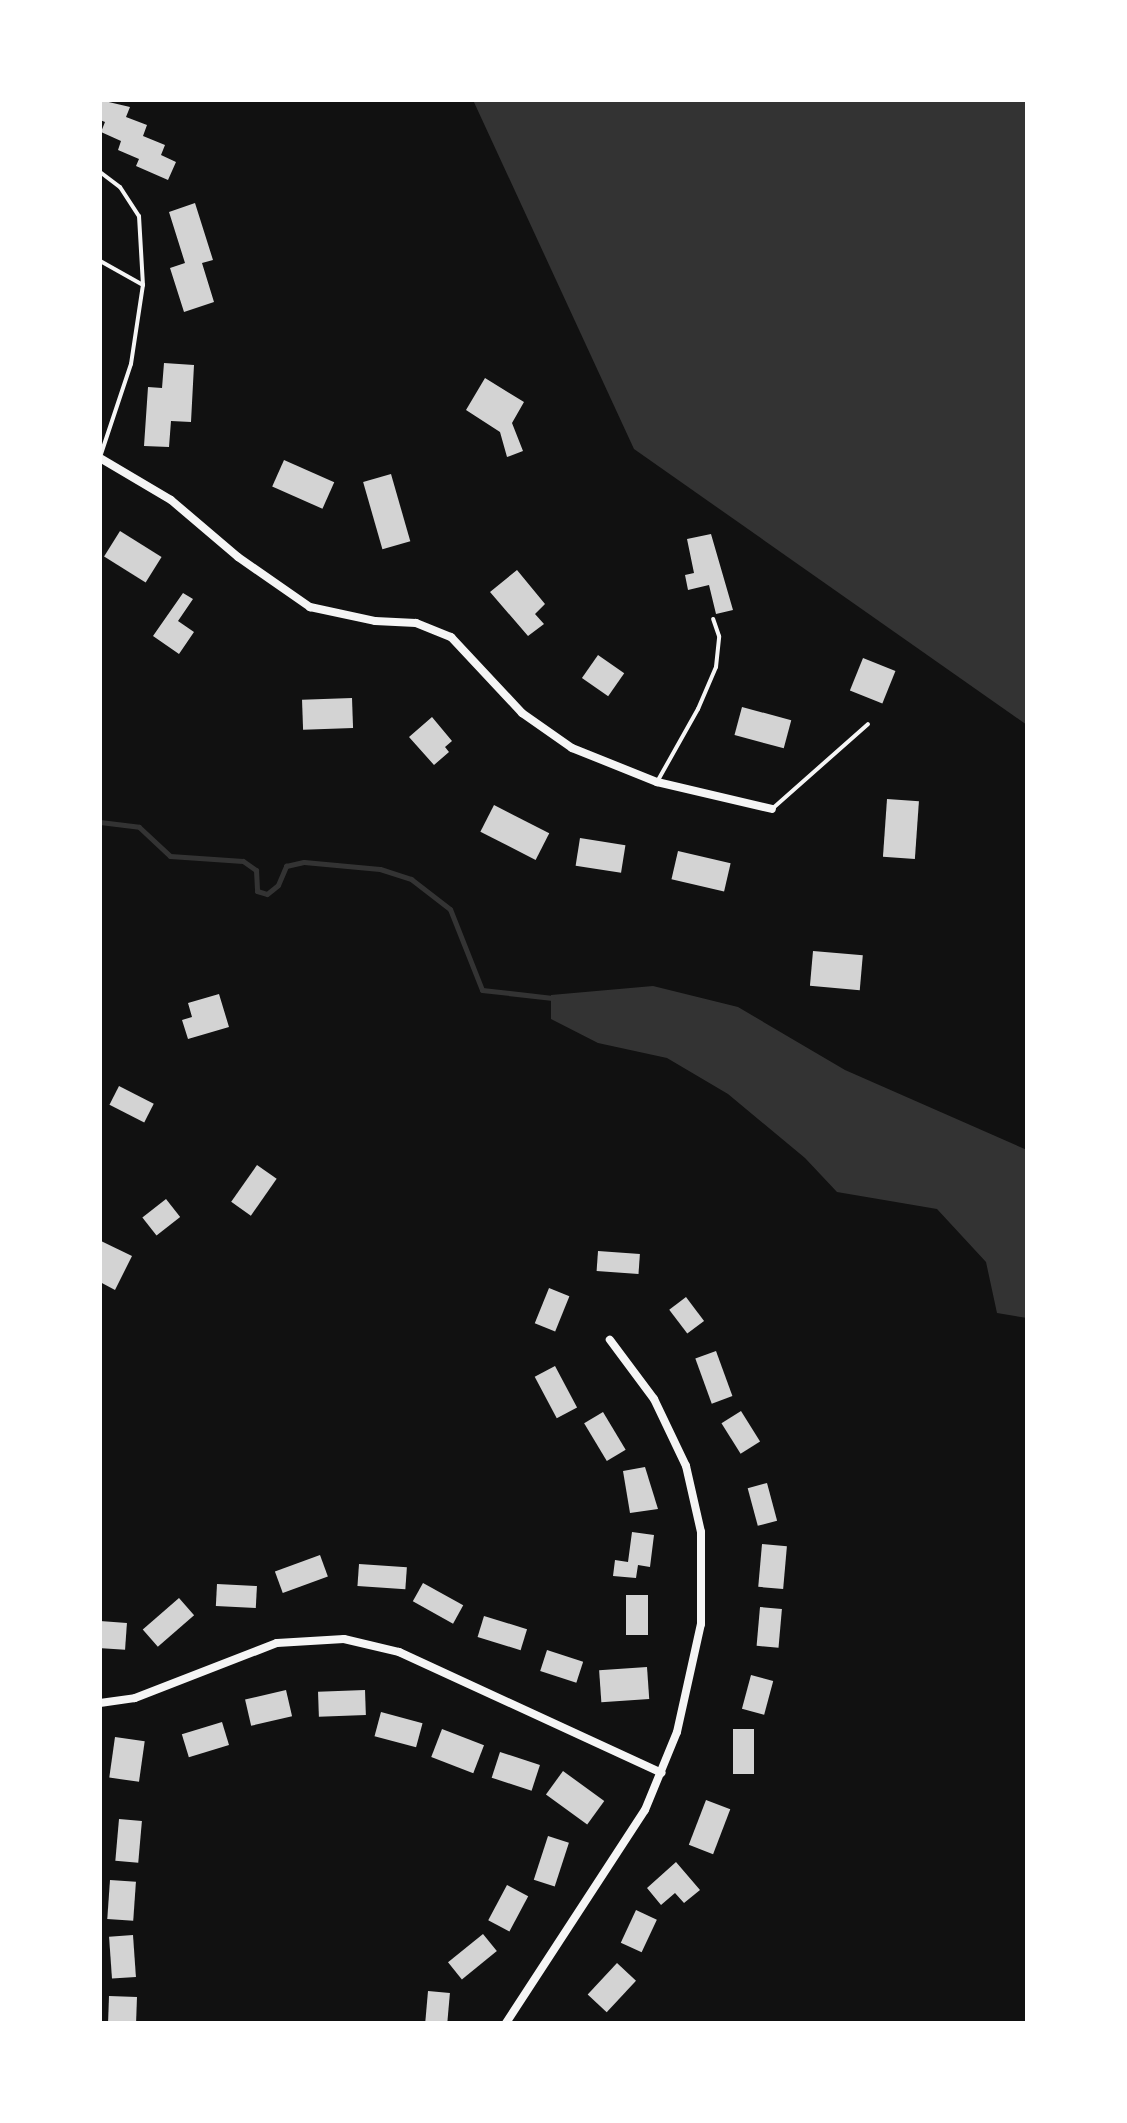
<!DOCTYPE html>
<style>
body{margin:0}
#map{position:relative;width:1127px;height:2123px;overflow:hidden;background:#111;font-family:Mulish,sans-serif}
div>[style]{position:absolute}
.water>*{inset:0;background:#333}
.stream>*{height:5px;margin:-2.5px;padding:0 2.5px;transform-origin:2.5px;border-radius:2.5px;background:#333}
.building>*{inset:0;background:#d3d3d3;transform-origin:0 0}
.service>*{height:4px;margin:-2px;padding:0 2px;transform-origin:2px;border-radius:2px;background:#f5f5f5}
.minor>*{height:8px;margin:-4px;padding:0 4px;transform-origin:4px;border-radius:4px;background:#f5f5f5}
span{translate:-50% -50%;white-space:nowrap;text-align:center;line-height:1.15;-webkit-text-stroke:8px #fff;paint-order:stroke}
.frame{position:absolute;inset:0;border:102px solid #fff;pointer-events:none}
</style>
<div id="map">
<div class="water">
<div style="clip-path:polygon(473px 100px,1027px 100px,1027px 725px,634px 449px)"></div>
<div style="clip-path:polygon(653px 986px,738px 1007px,845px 1070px,1027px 1150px,1027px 1318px,997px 1313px,986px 1262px,937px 1209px,837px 1192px,805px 1158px,728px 1094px,667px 1058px,598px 1043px,551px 1019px,551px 995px)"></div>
</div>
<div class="stream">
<div style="left:100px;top:822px;width:39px;rotate:7deg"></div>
<div style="left:139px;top:827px;width:42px;rotate:43.1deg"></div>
<div style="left:170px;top:856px;width:73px;rotate:3.9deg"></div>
<div style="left:243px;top:861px;width:16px;rotate:35deg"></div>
<div style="left:256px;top:870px;width:21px;rotate:87deg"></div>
<div style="left:257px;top:891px;width:10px;rotate:17deg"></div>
<div style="left:267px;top:894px;width:14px;rotate:-39deg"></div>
<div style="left:278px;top:885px;width:21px;rotate:-67deg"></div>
<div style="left:286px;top:866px;width:18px;rotate:-13deg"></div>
<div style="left:304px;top:862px;width:76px;rotate:5.3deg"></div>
<div style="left:380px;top:869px;width:33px;rotate:18deg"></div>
<div style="left:411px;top:879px;width:49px;rotate:37.6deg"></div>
<div style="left:450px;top:909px;width:87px;rotate:68.4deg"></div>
<div style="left:482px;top:990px;width:71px;rotate:6.4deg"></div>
</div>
<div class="building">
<div style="clip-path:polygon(100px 100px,130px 107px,126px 117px,147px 125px,143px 136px,165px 145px,161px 155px,176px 162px,168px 180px,136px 166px,139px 159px,118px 150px,121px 141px,101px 132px,105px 122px,100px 120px)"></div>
<div style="clip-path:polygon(195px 203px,213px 260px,202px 263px,214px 302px,184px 312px,170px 268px,185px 263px,169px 212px)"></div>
<div style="clip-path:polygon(164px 363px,194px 365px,191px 422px,171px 421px,169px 447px,144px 446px,148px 387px,162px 388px)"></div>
<div style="clip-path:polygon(485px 378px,524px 402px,512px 423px,523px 451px,507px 457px,500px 432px,466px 410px)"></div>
<div style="left:284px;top:460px;width:55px;height:29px;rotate:24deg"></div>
<div style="left:391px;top:474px;width:70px;height:29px;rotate:74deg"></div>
<div style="left:120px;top:531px;width:49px;height:30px;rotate:32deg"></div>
<div style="clip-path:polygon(711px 534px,733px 610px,716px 614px,709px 585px,688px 590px,685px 575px,694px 573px,687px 539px)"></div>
<div style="clip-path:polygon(517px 570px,545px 604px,535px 614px,544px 624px,528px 636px,490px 592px)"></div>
<div style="clip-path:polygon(183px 593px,193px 599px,178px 621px,194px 632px,179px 654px,153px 636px)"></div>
<div style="left:598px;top:655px;width:32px;height:28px;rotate:35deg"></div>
<div style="left:863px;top:658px;width:35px;height:35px;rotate:22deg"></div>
<div style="left:352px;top:698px;width:30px;height:50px;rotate:88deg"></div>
<div style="left:742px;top:707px;width:51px;height:29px;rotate:15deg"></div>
<div style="clip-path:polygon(432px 717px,452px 741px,445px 747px,449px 752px,434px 765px,409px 737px)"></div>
<div style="left:887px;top:799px;width:32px;height:58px;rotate:4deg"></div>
<div style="left:494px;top:805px;width:62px;height:30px;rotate:27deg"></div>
<div style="left:580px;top:838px;width:46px;height:28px;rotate:9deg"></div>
<div style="left:678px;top:851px;width:54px;height:29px;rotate:13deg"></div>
<div style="left:813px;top:951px;width:50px;height:35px;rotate:5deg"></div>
<div style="clip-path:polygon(219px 994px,229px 1027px,188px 1039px,182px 1020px,192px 1017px,188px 1003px)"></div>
<div style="left:119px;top:1086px;width:39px;height:21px;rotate:27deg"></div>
<div style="left:257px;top:1165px;width:24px;height:45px;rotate:35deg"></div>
<div style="left:166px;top:1199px;width:23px;height:30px;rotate:52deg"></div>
<div style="clip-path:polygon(101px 1241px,132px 1256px,115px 1290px,100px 1282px)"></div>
<div style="left:598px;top:1251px;width:42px;height:20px;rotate:4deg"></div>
<div style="left:549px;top:1288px;width:22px;height:38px;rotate:22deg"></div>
<div style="left:686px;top:1297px;width:30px;height:21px;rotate:53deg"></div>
<div style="left:716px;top:1351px;width:48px;height:22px;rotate:70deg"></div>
<div style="left:555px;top:1366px;width:47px;height:23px;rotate:62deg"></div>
<div style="left:741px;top:1411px;width:36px;height:23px;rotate:58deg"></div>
<div style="left:603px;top:1412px;width:44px;height:22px;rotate:59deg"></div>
<div style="clip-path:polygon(645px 1467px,658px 1509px,630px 1513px,623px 1471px)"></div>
<div style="left:767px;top:1483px;width:39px;height:20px;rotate:75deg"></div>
<div style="clip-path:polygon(632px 1532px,654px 1535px,650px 1567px,638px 1565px,636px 1578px,613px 1576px,615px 1560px,628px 1562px)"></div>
<div style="left:762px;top:1544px;width:25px;height:43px;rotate:5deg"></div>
<div style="left:320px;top:1555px;width:23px;height:48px;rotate:70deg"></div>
<div style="left:359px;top:1564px;width:48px;height:22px;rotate:4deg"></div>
<div style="left:423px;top:1583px;width:46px;height:21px;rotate:29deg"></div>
<div style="left:217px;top:1584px;width:40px;height:22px;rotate:3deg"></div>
<div style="left:648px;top:1595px;width:40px;height:22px;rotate:90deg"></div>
<div style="left:179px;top:1598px;width:23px;height:48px;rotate:49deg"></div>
<div style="left:760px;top:1607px;width:22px;height:39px;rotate:5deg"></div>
<div style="left:484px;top:1616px;width:45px;height:22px;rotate:17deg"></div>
<div style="left:100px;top:1621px;width:27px;height:27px;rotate:4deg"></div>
<div style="left:547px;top:1650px;width:38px;height:22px;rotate:18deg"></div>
<div style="left:647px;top:1667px;width:32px;height:48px;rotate:86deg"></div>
<div style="left:751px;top:1675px;width:23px;height:35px;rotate:15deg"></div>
<div style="left:286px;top:1690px;width:27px;height:42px;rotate:77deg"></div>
<div style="left:365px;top:1690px;width:25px;height:47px;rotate:88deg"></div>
<div style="left:381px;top:1712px;width:43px;height:25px;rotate:15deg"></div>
<div style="left:222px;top:1722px;width:24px;height:42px;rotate:73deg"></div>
<div style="left:442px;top:1729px;width:45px;height:30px;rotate:21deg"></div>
<div style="left:733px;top:1729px;width:21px;height:45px"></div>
<div style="left:115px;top:1737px;width:30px;height:41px;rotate:8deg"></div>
<div style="left:500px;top:1752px;width:42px;height:27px;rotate:18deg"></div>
<div style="left:563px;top:1771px;width:51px;height:29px;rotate:36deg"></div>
<div style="left:706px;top:1800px;width:26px;height:48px;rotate:21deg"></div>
<div style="left:119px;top:1819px;width:23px;height:42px;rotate:5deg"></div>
<div style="left:548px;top:1836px;width:22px;height:46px;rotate:18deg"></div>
<div style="clip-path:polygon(676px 1862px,700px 1890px,684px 1903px,675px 1893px,661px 1905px,647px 1888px)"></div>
<div style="left:110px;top:1880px;width:26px;height:39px;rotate:4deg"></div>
<div style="left:507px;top:1885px;width:24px;height:40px;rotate:28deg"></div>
<div style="left:636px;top:1910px;width:23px;height:36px;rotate:25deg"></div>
<div style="left:483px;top:1934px;width:22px;height:45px;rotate:51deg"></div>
<div style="left:133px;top:1935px;width:42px;height:24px;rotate:86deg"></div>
<div style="left:617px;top:1963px;width:26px;height:43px;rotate:43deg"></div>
<div style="left:428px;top:1991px;width:22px;height:32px;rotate:5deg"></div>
<div style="left:109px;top:1996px;width:28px;height:27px;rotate:2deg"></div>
</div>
<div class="service">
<div style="left:100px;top:172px;width:25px;rotate:37deg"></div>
<div style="left:120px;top:187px;width:35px;rotate:57deg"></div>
<div style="left:139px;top:216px;width:69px;rotate:86.7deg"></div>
<div style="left:143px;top:285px;width:49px;rotate:-150.8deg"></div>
<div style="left:100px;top:457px;width:98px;rotate:-71.6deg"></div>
<div style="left:131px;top:364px;width:80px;rotate:-81.4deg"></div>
<div style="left:657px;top:782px;width:84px;rotate:-60.7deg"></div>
<div style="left:698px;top:709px;width:46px;rotate:-66.8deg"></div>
<div style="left:716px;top:667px;width:31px;rotate:-84deg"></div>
<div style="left:719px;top:636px;width:18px;rotate:-109deg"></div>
<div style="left:772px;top:809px;width:128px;rotate:-41.5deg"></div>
</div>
<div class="minor">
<div style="left:100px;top:458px;width:82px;rotate:30.6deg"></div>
<div style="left:171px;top:500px;width:88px;rotate:40.4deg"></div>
<div style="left:238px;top:557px;width:88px;rotate:34.8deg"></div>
<div style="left:310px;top:607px;width:66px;rotate:12.2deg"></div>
<div style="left:375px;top:621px;width:41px;rotate:2.8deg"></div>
<div style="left:416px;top:623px;width:38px;rotate:22deg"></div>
<div style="left:451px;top:637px;width:104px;rotate:46.9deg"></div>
<div style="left:522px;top:713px;width:61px;rotate:35deg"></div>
<div style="left:572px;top:748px;width:92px;rotate:21.8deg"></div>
<div style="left:657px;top:782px;width:118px;rotate:13.2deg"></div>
<div style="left:100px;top:1703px;width:35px;rotate:-8deg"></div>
<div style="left:135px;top:1698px;width:152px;rotate:-21.2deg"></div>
<div style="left:277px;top:1643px;width:67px;rotate:-3.4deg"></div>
<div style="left:344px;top:1639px;width:57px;rotate:13.3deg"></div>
<div style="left:399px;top:1652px;width:289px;rotate:24.7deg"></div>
<div style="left:506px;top:2023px;width:254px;rotate:-56.9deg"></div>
<div style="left:645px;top:1810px;width:84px;rotate:-67.7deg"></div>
<div style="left:677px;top:1732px;width:111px;rotate:-77.5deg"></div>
<div style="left:701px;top:1624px;width:92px;rotate:-90deg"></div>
<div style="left:701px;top:1532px;width:68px;rotate:-102.8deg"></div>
<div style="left:686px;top:1466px;width:74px;rotate:-115.5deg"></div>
<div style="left:654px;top:1399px;width:74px;rotate:-126.7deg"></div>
</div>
<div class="frame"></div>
</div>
